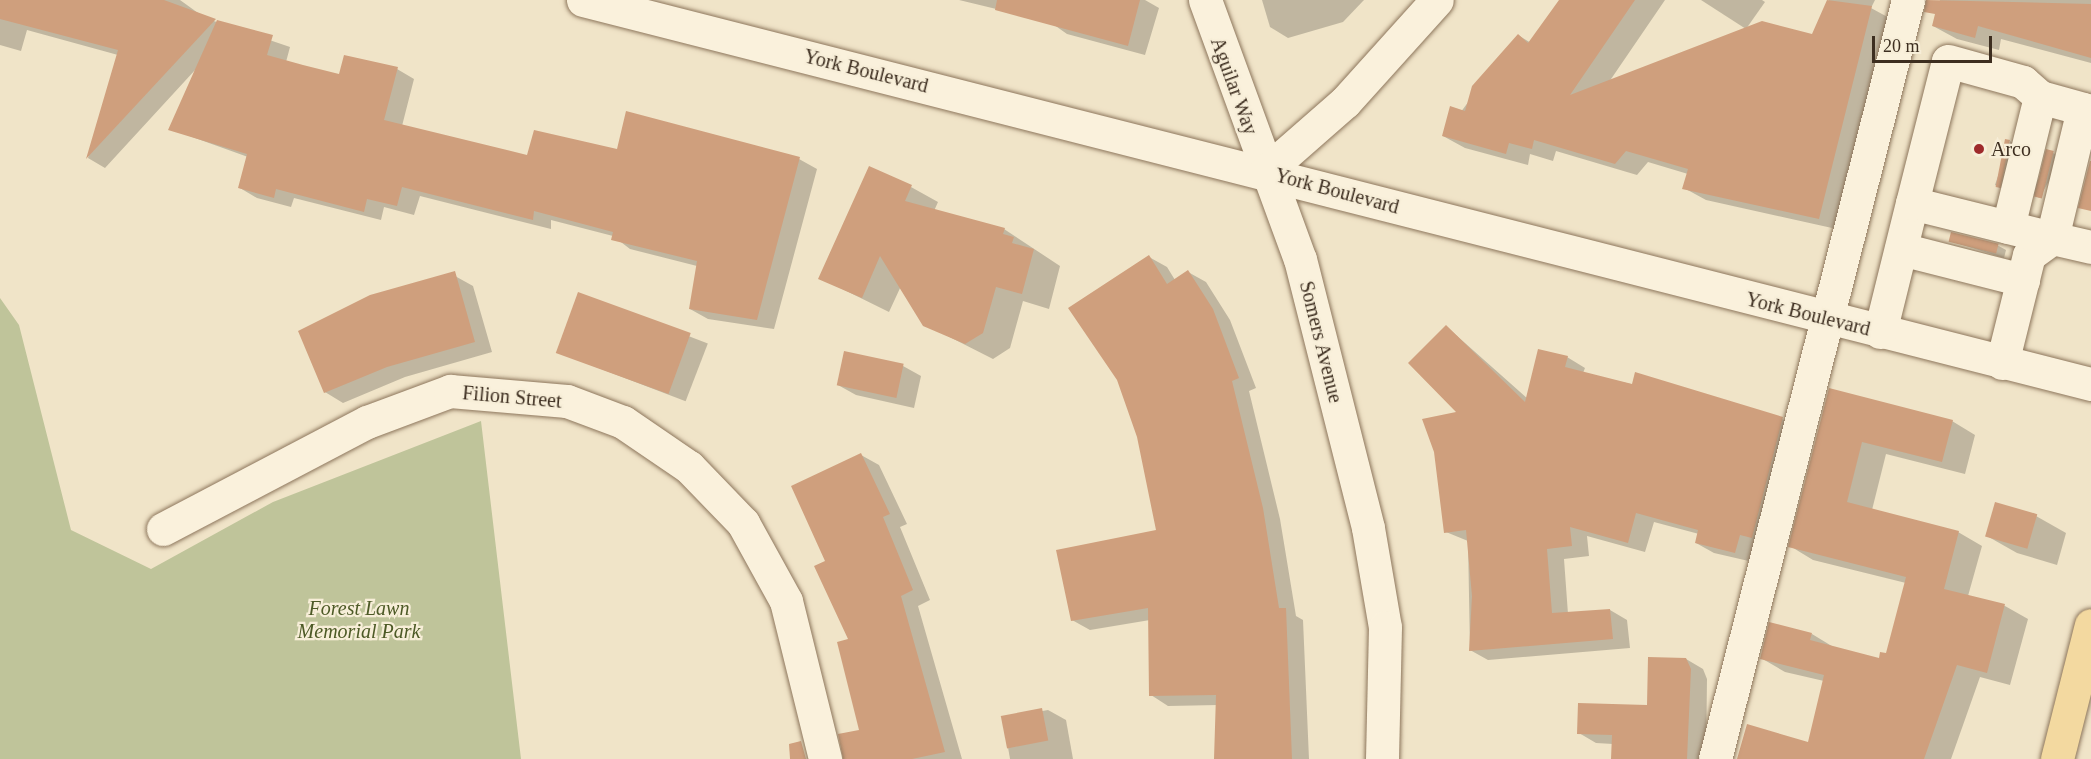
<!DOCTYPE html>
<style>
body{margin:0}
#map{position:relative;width:2091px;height:759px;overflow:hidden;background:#f0e4c8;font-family:"Times New Roman",serif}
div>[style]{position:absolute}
.cemetery>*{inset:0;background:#bfc49a}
.shadow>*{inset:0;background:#0003;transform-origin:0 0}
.building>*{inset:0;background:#cf9f7d;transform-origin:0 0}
.roads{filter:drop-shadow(0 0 2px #8d765c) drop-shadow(0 0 2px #8d765c)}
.minor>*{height:33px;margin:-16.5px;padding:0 16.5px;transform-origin:16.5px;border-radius:16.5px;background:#faf1dc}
.major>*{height:33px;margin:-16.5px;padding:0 16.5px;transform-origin:16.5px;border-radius:16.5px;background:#f3d9a0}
.dots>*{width:16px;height:16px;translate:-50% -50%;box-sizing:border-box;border:3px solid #f7eed8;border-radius:50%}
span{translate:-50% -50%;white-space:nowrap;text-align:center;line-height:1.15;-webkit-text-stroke:4.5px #f7eed8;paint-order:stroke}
.street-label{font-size:20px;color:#3d2e20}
.poi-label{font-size:20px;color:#3d2e20}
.left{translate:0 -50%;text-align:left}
.park-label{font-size:20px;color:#4d5a26;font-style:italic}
.scale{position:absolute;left:1872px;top:36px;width:120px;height:27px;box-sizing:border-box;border:3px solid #3d2e20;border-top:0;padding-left:8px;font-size:18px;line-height:21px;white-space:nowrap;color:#3d2e20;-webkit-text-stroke:4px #f7eed8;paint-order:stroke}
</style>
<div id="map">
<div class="cemetery">
<div style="clip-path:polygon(0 298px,19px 325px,71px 530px,151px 569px,273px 502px,481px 421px,521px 759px,0 759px)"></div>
</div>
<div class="shadow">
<div style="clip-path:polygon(0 0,180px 0,205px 18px,290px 47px,286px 62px,340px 76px,397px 69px,414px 79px,402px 126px,528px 156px,618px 151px,799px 159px,817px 169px,774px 329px,708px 319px,690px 309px,697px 266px,630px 249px,613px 236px,551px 220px,551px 229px,420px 196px,414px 215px,384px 207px,381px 220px,294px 198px,291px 207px,257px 198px,240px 188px,248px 157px,170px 129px,196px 69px,105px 168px,88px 158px,118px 55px,27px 30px,21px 51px,0 45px)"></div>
<div style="clip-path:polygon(959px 0,1145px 0,1159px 8px,1145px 55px,1067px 34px,1050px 22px)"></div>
<div style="clip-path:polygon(1262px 0,1364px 0,1343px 22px,1288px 38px,1270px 27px)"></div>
<div style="clip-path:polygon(1560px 0,1665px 0,1609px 82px,1813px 36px,1829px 0,1875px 0,1871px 8px,1893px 20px,1841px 230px,1706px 200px,1684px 188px,1688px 174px,1648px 162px,1637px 175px,1556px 151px,1553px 161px,1530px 154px,1528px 165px,1465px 148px,1443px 136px,1518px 35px,1531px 43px)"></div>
<div style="clip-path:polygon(1701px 0,1762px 0,1765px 2px,1746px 29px)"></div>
<div style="clip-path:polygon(1940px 0,2091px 0,2091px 63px,2001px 39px,1999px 50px,1957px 39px,1933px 26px)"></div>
<div style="clip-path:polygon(2010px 141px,2018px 147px,2004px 190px,1995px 185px)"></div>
<div style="left:2053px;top:153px;width:10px;height:46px;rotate:29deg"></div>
<div style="clip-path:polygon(911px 187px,938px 202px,934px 211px,1004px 229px,1060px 266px,1049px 309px,1023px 301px,1010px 348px,993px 359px,924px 324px,901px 286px,889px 312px,820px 278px)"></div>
<div style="clip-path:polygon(1950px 241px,1997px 245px,2006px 250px,2004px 258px)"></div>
<div style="clip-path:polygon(1149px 257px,1167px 267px,1175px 280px,1188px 272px,1206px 282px,1230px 320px,1256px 388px,1249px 391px,1280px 519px,1296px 616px,1303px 620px,1309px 759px,1216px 759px,1218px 705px,1168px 706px,1151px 695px,1150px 620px,1090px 630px,1072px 620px,1158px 531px)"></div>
<div style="clip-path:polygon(455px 276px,473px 286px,492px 352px,405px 377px,343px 403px,325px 392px)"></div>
<div style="left:579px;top:294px;width:138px;height:62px;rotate:21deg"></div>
<div style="clip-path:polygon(1447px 327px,1528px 399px,1567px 357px,1585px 368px,1583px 373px,1782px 419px,1799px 429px,1753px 562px,1714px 553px,1696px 543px,1699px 534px,1654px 522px,1645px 552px,1587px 536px,1589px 556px,1564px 559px,1568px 614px,1610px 610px,1627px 620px,1630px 648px,1488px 660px,1470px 650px,1468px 541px,1446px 532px,1459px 413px)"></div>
<div style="clip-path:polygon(903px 366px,921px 376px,914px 408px,856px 395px,838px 385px)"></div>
<div style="clip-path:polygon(1830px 390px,1952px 421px,1975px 435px,1965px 474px,1886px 454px,1872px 510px,1958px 532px,1982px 546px,1968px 596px,2005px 606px,2028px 619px,2010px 685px,1980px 677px,1951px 759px,1739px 759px,1809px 744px,1824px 681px,1785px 672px,1761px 658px,1812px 634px,1835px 648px,1880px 660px,1887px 655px,1906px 583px,1813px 560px,1790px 546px)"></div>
<div style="clip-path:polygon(861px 455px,879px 465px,907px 524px,900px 527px,930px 600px,918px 606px,962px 759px,844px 759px,861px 731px,850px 640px,827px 562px)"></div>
<div style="clip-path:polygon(2036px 516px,2066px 533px,2057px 565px,2017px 553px,1987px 536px)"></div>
<div style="clip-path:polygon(1686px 659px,1703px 669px,1707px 679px,1706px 759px,1613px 759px,1613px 744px,1596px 743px,1579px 733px,1649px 706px)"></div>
<div style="clip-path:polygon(1048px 710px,1066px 720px,1073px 759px,1010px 759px,1003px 718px)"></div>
</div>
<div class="building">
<div style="clip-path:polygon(0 0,164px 0,216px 19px,86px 159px,118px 50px,0 19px)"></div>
<div style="clip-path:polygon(997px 0,1140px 0,1128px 46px,995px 10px)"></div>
<div style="clip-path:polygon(1559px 0,1635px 0,1570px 95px,1762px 21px,1812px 34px,1827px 0,1872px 6px,1819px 219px,1682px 189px,1688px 169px,1626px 151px,1615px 164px,1534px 140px,1532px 149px,1509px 143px,1506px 154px,1442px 136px,1450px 106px,1465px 111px,1472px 86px,1518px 34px,1528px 43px)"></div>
<div style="clip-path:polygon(1926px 0,2091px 4px,2091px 58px,1978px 26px,1975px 38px,1932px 26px,1935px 14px,1924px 12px)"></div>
<div style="clip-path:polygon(217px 20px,273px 35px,267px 55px,303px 65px,339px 74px,344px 55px,398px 67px,384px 120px,527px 155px,534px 130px,617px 149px,626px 111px,800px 157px,757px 320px,689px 309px,697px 261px,611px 240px,613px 232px,534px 211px,533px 220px,402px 187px,397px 206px,367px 199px,364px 212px,276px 189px,274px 198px,238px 188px,247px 154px,168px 130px)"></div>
<div style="left:2005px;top:139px;width:5px;height:49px;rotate:11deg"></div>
<div style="left:2046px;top:149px;width:8px;height:49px;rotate:14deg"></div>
<div style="clip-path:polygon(2090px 161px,2091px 161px,2091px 211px,2078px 208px)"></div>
<div style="clip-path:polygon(869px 166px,912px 185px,905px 201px,1005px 228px,1003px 234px,1014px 237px,1012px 243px,1034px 249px,1022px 294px,996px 287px,983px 333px,965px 344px,923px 326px,880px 256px,862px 298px,818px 279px)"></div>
<div style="left:1951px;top:232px;width:49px;height:10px;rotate:14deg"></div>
<div style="clip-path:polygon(1149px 255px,1167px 284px,1188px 270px,1213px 309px,1239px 378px,1232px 381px,1263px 508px,1279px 608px,1286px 608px,1292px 759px,1214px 759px,1216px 695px,1149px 696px,1148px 608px,1071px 621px,1056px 550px,1156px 530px,1137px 437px,1117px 380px,1068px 308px)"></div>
<div style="clip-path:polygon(455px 271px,475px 342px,387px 367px,324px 393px,298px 331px,370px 295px)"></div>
<div style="left:578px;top:292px;width:120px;height:65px;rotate:20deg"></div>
<div style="clip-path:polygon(1446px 325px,1525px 402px,1538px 349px,1568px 356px,1565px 367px,1632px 384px,1635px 372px,1783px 417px,1752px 538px,1740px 535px,1735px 553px,1695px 543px,1698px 530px,1636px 513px,1628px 543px,1570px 527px,1572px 546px,1547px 549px,1552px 613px,1610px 609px,1613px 639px,1469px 651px,1472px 596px,1466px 530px,1444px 533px,1434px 452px,1422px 419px,1456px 412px,1408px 363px)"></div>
<div style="left:844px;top:351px;width:61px;height:35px;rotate:12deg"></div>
<div style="clip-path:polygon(1829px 388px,1953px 420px,1942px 462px,1862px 442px,1847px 502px,1959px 531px,1944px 589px,2005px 604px,1987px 673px,1957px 665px,1924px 759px,1737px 759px,1747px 724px,1808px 742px,1824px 675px,1760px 659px,1769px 622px,1812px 633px,1810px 640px,1879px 658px,1880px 652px,1886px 653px,1906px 577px,1788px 547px)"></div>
<div style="clip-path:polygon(861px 453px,890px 514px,883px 517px,913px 590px,901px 596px,945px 752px,912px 759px,843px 759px,838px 734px,859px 730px,837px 642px,848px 639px,814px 566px,825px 561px,791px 486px)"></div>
<div style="left:1995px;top:502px;width:44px;height:36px;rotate:16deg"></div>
<div style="clip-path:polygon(1648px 657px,1686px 658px,1691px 669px,1687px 759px,1611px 759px,1612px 735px,1577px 734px,1578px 703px,1647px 705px)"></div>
<div style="left:1042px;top:708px;width:33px;height:42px;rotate:79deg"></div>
<div style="clip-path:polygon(801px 741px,806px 759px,790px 759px,789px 744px)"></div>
</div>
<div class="roads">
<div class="minor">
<div style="left:583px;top:0;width:1556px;rotate:14.29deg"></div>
<div style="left:1205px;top:0;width:276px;rotate:69.9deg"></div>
<div style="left:1300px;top:259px;width:277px;rotate:75.8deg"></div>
<div style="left:1368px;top:528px;width:100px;rotate:80.3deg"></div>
<div style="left:1385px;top:627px;width:132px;rotate:91.3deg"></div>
<div style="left:2083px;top:109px;width:133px;rotate:103.5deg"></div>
<div style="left:2052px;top:238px;width:40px;rotate:13deg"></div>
<div style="left:1265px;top:172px;width:106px;rotate:-41.2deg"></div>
<div style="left:1345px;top:102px;width:137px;rotate:-48deg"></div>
<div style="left:2008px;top:227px;width:134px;rotate:-76.2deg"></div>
<div style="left:1901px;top:249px;width:126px;rotate:14.3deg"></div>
<div style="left:1880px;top:332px;width:133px;rotate:-76.1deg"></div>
<div style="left:2002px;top:363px;width:111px;rotate:-76deg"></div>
<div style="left:2029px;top:255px;width:29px;rotate:-36deg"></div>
<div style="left:2052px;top:238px;width:144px;rotate:-166deg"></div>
<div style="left:1912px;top:203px;width:146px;rotate:-75.8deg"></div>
<div style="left:1948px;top:61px;width:78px;rotate:15.6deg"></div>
<div style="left:2023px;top:82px;width:23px;rotate:41deg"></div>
<div style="left:2040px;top:97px;width:53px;rotate:15.4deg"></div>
<div style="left:163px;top:529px;width:230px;rotate:-27.7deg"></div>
<div style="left:367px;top:422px;width:89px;rotate:-20.5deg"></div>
<div style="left:450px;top:391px;width:117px;rotate:4.9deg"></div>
<div style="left:567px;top:401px;width:60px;rotate:20.6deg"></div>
<div style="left:623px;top:422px;width:80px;rotate:34.3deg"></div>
<div style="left:689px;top:467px;width:78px;rotate:46deg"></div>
<div style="left:743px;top:523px;width:89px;rotate:61.1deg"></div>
<div style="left:786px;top:601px;width:163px;rotate:76.1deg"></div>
<div style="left:1715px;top:759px;width:783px;rotate:-75.73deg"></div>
</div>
<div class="major">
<div style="left:2057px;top:759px;width:138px;rotate:-75.8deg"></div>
</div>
</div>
<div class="dots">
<div style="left:1979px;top:149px;background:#9e2a2b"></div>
</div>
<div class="street-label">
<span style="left:866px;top:71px;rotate:14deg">York Boulevard</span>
<span style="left:1234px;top:86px;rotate:70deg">Aguilar Way</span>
<span style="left:1337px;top:191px;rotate:15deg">York Boulevard</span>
<span style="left:1808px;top:314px;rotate:14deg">York Boulevard</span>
<span style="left:1321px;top:342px;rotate:76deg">Somers Avenue</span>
<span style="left:512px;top:397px;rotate:5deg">Filion Street</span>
</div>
<div class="poi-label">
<span class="left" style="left:1991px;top:149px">Arco</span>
</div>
<div class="park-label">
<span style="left:359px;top:620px">Forest Lawn<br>Memorial Park</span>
</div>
<div class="scale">20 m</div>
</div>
